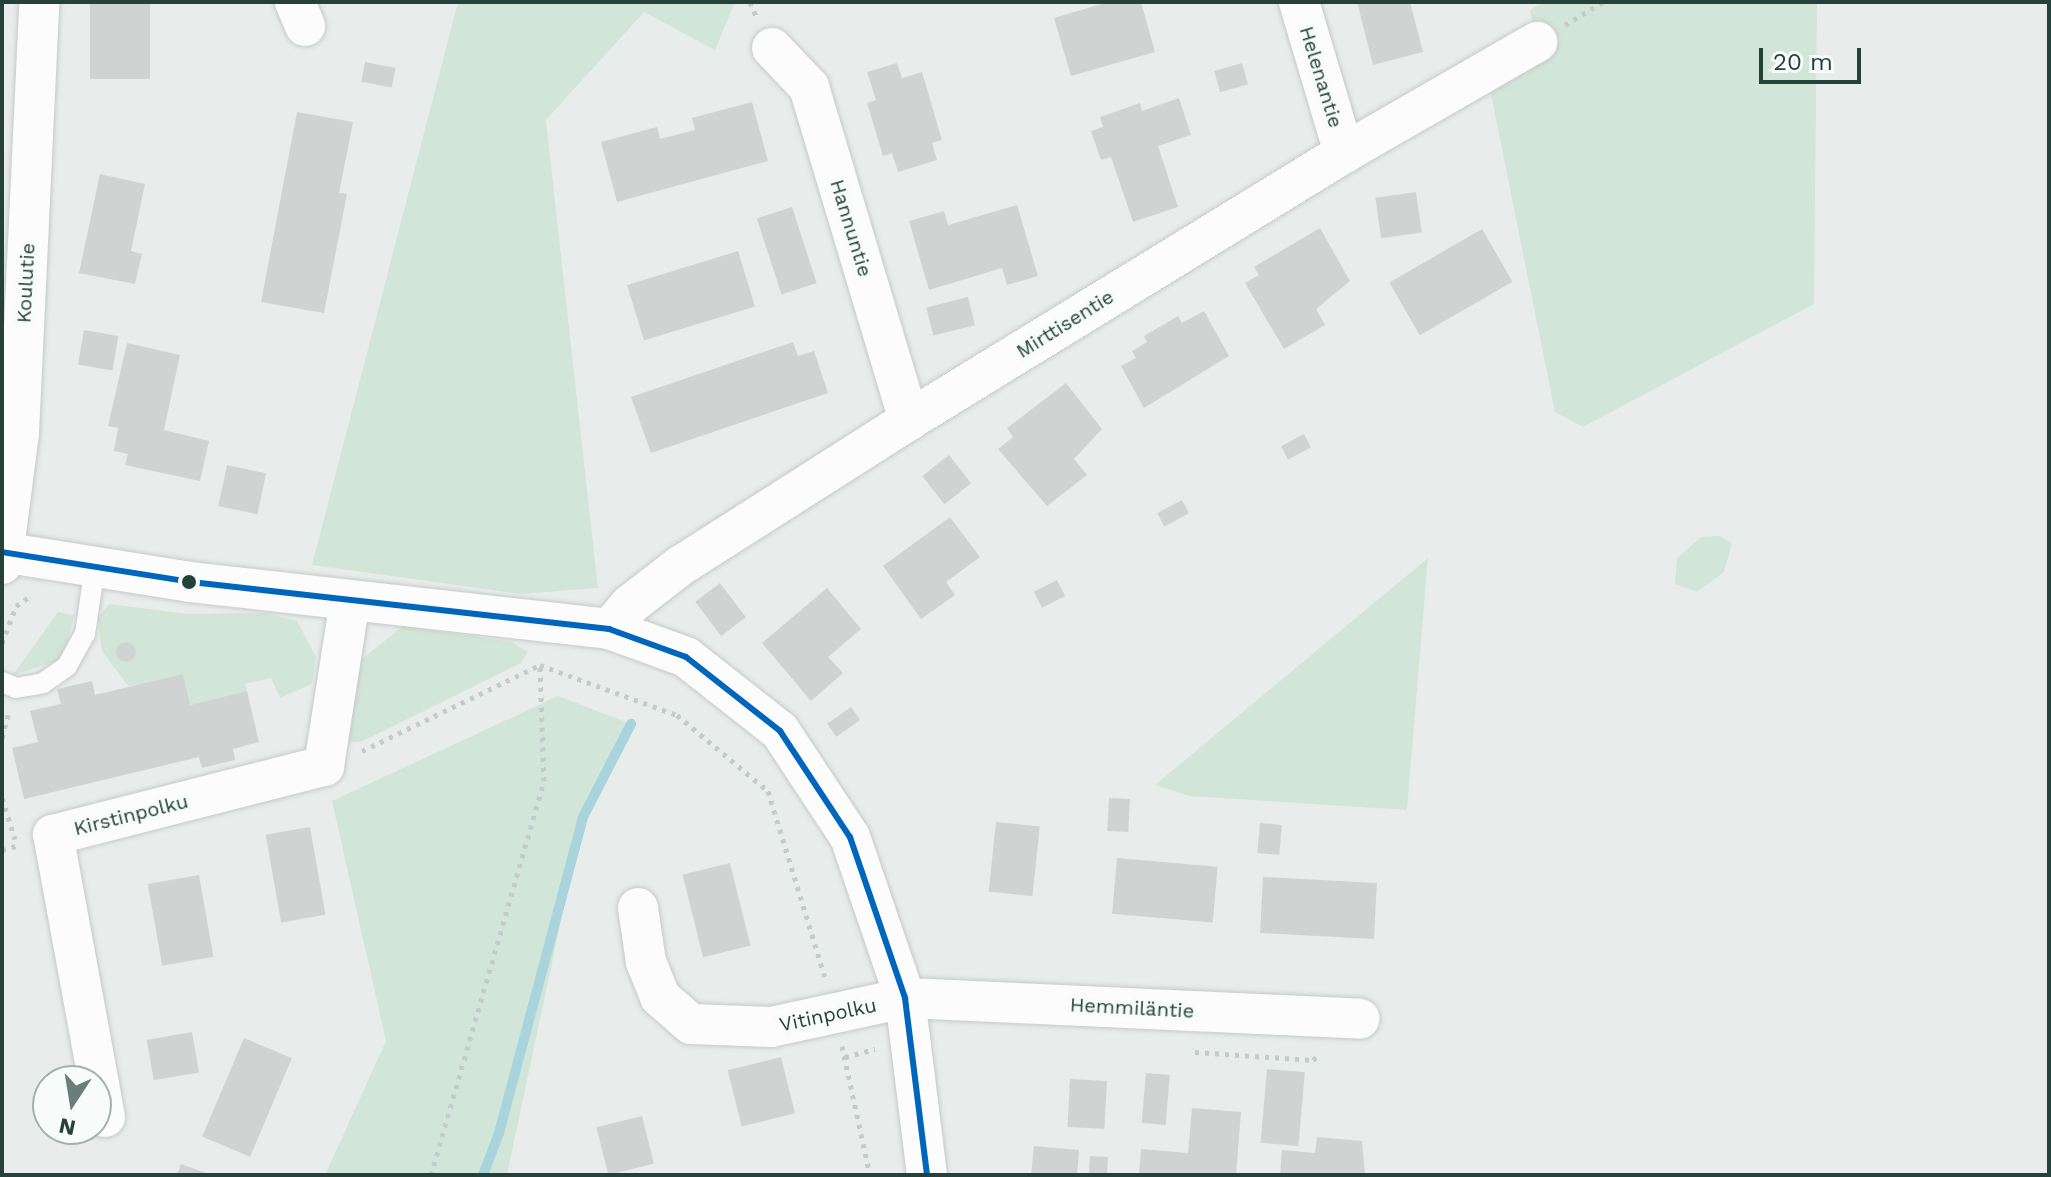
<!DOCTYPE html>
<meta charset="utf-8">
<style>
body{margin:0}
#map{position:relative;width:2051px;height:1177px;overflow:hidden;background:#e8edeb;font-family:"Work Sans",sans-serif}
div>[style]{position:absolute}
.green>*{inset:0;background:#d1e6d8}
.stream>*{height:10px;margin:-5px;padding:0 5px;transform-origin:5px;border-radius:5px;background:#a9d4db}
.building>*{inset:0;background:#cfd4d2;transform-origin:0 0}
.round{border-radius:50%}
.path>*{height:5px;margin-top:-2.5px;transform-origin:0;background:repeating-linear-gradient(90deg,#c3ccca 0 4px,transparent 0 10px)}
.roads{filter:drop-shadow(0 0 2px #c5cac8) drop-shadow(0 0 2px #c5cac8)}
.service>*{height:20px;margin:-10px;padding:0 10px;transform-origin:10px;border-radius:10px;background:#fcfcfc}
.minor>*{height:40px;margin:-20px;padding:0 20px;transform-origin:20px;border-radius:20px;background:#fcfcfc}
.bus-1>*{height:6px;margin:-3px;padding:0 3px;transform-origin:3px;border-radius:3px;background:#0065bd}
.dots>*{width:22px;height:22px;translate:-50% -50%;box-sizing:border-box;border:4px solid #f7fbf9;border-radius:50%}
span{translate:-50% -50%;white-space:nowrap;text-align:center;line-height:1.15;-webkit-text-stroke:8px #f7fbf9;paint-order:stroke}
.street-label{font-size:20px;color:#24423a}
.frame{position:absolute;inset:0;border:4px solid #24423a;pointer-events:none}
.north{position:absolute;left:32px;top:1065px;width:80px;height:80px;box-sizing:border-box;background:#f7fbf9;border:2px solid #a3b1ad;border-radius:50%;rotate:192deg;font-size:22px;font-weight:700;line-height:32px;text-align:center;color:#24423a}
.north::after{content:'';display:block;margin:auto;width:28px;height:36px;background:#697e78;clip-path:polygon(50% 0,100% 100%,50% 72%,0 100%)}
.scale{position:absolute;left:1759px;top:48px;width:102px;height:36px;box-sizing:border-box;border:4px solid #24423a;border-top:0;padding-left:10px;font-size:24px;line-height:28px;white-space:nowrap;color:#24423a;-webkit-text-stroke:6px #f7fbf9;paint-order:stroke}
</style>
<div id="map">
<div class="green">
<div style="clip-path:polygon(458px 2px,735px 2px,715px 50px,644px 12px,546px 120px,598px 588px,520px 594px,312px 565px)"></div>
<div style="clip-path:polygon(1544px 2px,1817px 2px,1814px 304px,1583px 427px,1555px 412px,1486px 70px,1537px 42px,1530px 10px)"></div>
<div style="clip-path:polygon(1720px 536px,1732px 543px,1724px 572px,1697px 592px,1675px 584px,1677px 558px,1701px 537px)"></div>
<div style="clip-path:polygon(1428px 558px,1407px 810px,1189px 796px,1155px 785px)"></div>
<div style="clip-path:polygon(109px 604px,188px 614px,265px 613px,297px 621px,316px 657px,312px 684px,280px 698px,271px 678px,245px 684px,247px 691px,190px 705px,182px 675px,129px 687px,102px 651px,98px 618px)"></div>
<div style="clip-path:polygon(58px 612px,74px 615px,63px 659px,13px 675px)"></div>
<div style="clip-path:polygon(403px 626px,512px 642px,528px 652px,521px 663px,361px 742px,349px 742px,356px 664px)"></div>
<div style="clip-path:polygon(558px 696px,631px 724px,583px 817px,507px 1175px,325px 1175px,386px 1041px,332px 801px)"></div>
</div>
<div class="stream">
<div style="left:483px;top:1175px;width:45px;rotate:-69.1deg"></div>
<div style="left:499px;top:1133px;width:327px;rotate:-75.1deg"></div>
<div style="left:583px;top:817px;width:105px;rotate:-62.7deg"></div>
</div>
<div class="building">
<div style="left:90px;top:2px;width:60px;height:77px"></div>
<div style="clip-path:polygon(1108px 2px,1141px 2px,1155px 52px,1071px 76px,1054px 18px)"></div>
<div style="clip-path:polygon(1357px 2px,1410px 2px,1423px 52px,1373px 65px)"></div>
<div style="left:365px;top:62px;width:31px;height:20px;rotate:11deg"></div>
<div style="clip-path:polygon(897px 63px,902px 78px,922px 72px,942px 140px,932px 143px,937px 160px,898px 172px,892px 153px,883px 156px,867px 103px,876px 100px,867px 72px)"></div>
<div style="left:1242px;top:63px;width:22px;height:29px;rotate:74deg"></div>
<div style="clip-path:polygon(1179px 98px,1191px 135px,1158px 146px,1178px 207px,1133px 222px,1111px 157px,1101px 160px,1091px 131px,1103px 127px,1100px 117px,1140px 103px,1142px 111px)"></div>
<div style="clip-path:polygon(752px 102px,768px 161px,617px 202px,601px 142px,657px 127px,660px 139px,695px 130px,692px 118px)"></div>
<div style="clip-path:polygon(297px 112px,353px 122px,339px 193px,347px 194px,324px 313px,261px 302px)"></div>
<div style="clip-path:polygon(100px 174px,145px 184px,131px 251px,142px 254px,135px 284px,79px 273px)"></div>
<div style="left:1416px;top:192px;width:41px;height:41px;rotate:82deg"></div>
<div style="clip-path:polygon(1017px 205px,1038px 276px,1007px 285px,1002px 268px,929px 290px,909px 221px,944px 211px,948px 225px)"></div>
<div style="left:792px;top:207px;width:80px;height:37px;rotate:72deg"></div>
<div style="clip-path:polygon(1320px 228px,1350px 281px,1316px 309px,1325px 325px,1284px 349px,1245px 283px,1259px 275px,1254px 267px)"></div>
<div style="left:1482px;top:229px;width:61px;height:107px;rotate:60deg"></div>
<div style="left:738px;top:251px;width:58px;height:116px;rotate:73deg"></div>
<div style="left:968px;top:297px;width:29px;height:43px;rotate:76deg"></div>
<div style="clip-path:polygon(1204px 311px,1229px 356px,1144px 408px,1121px 366px,1136px 358px,1132px 351px,1147px 342px,1144px 336px,1178px 316px,1182px 323px)"></div>
<div style="left:84px;top:330px;width:35px;height:35px;rotate:10deg"></div>
<div style="clip-path:polygon(793px 342px,798px 356px,814px 351px,828px 393px,651px 453px,631px 397px)"></div>
<div style="clip-path:polygon(127px 343px,180px 355px,164px 430px,209px 441px,200px 481px,125px 465px,128px 454px,114px 451px,118px 428px,108px 426px)"></div>
<div style="clip-path:polygon(1066px 383px,1102px 429px,1074px 459px,1087px 475px,1047px 506px,998px 449px,1013px 437px,1007px 428px)"></div>
<div style="left:1304px;top:434px;width:15px;height:26px;rotate:62deg"></div>
<div style="left:949px;top:455px;width:36px;height:34px;rotate:52deg"></div>
<div style="left:227px;top:465px;width:40px;height:42px;rotate:12deg"></div>
<div style="left:1182px;top:500px;width:15px;height:28px;rotate:62deg"></div>
<div style="clip-path:polygon(950px 517px,980px 557px,946px 582px,955px 595px,921px 619px,883px 566px)"></div>
<div style="left:1057px;top:580px;width:18px;height:26px;rotate:63deg"></div>
<div style="left:720px;top:583px;width:43px;height:31px;rotate:53deg"></div>
<div style="clip-path:polygon(827px 588px,861px 629px,828px 657px,843px 673px,811px 701px,762px 643px)"></div>
<div class="round" style="left:116px;top:642px;width:20px;height:20px"></div>
<div style="clip-path:polygon(183px 674px,190px 705px,247px 691px,259px 742px,233px 749px,235px 760px,202px 768px,199px 757px,24px 799px,12px 748px,38px 742px,30px 711px,61px 704px,57px 689px,92px 681px,95px 695px)"></div>
<div style="left:851px;top:707px;width:16px;height:29px;rotate:55deg"></div>
<div style="left:1109px;top:798px;width:21px;height:33px;rotate:3deg"></div>
<div style="left:996px;top:822px;width:44px;height:70px;rotate:6deg"></div>
<div style="left:1260px;top:823px;width:22px;height:30px;rotate:5deg"></div>
<div style="left:310px;top:827px;width:89px;height:45px;rotate:80deg"></div>
<div style="left:1117px;top:858px;width:101px;height:56px;rotate:5deg"></div>
<div style="left:730px;top:863px;width:85px;height:49px;rotate:76deg"></div>
<div style="left:199px;top:875px;width:83px;height:52px;rotate:80deg"></div>
<div style="left:1263px;top:877px;width:114px;height:56px;rotate:3deg"></div>
<div style="left:192px;top:1032px;width:41px;height:46px;rotate:80deg"></div>
<div style="left:244px;top:1038px;width:52px;height:107px;rotate:23deg"></div>
<div style="left:781px;top:1057px;width:58px;height:55px;rotate:76deg"></div>
<div style="left:1267px;top:1069px;width:38px;height:74px;rotate:5deg"></div>
<div style="left:1146px;top:1073px;width:24px;height:50px;rotate:5deg"></div>
<div style="left:1070px;top:1079px;width:37px;height:48px;rotate:3deg"></div>
<div style="clip-path:polygon(1192px 1108px,1241px 1112px,1236px 1175px,1139px 1175px,1141px 1149px,1188px 1153px)"></div>
<div style="left:642px;top:1116px;width:49px;height:47px;rotate:76deg"></div>
<div style="clip-path:polygon(1317px 1137px,1362px 1141px,1365px 1175px,1280px 1175px,1282px 1150px,1315px 1153px)"></div>
<div style="clip-path:polygon(1034px 1146px,1079px 1150px,1077px 1175px,1031px 1175px)"></div>
<div style="left:1090px;top:1156px;width:18px;height:19px;rotate:3deg"></div>
<div style="clip-path:polygon(181px 1164px,212px 1175px,177px 1175px)"></div>
</div>
<div class="path">
<div style="left:750px;top:2px;width:15px;rotate:67deg"></div>
<div style="left:1565px;top:25px;width:44px;rotate:-31.2deg"></div>
<div style="left:2px;top:643px;width:40px;rotate:-69deg"></div>
<div style="left:16px;top:606px;width:19px;rotate:-35deg"></div>
<div style="left:2px;top:738px;width:27px;rotate:-75deg"></div>
<div style="left:362px;top:751px;width:198px;rotate:-25.8deg"></div>
<div style="left:540px;top:665px;width:146px;rotate:20.1deg"></div>
<div style="left:677px;top:715px;width:119px;rotate:39.9deg"></div>
<div style="left:768px;top:791px;width:195px;rotate:73deg"></div>
<div style="left:2px;top:798px;width:43px;rotate:72.4deg"></div>
<div style="left:2px;top:850px;width:19px;rotate:-16deg"></div>
<div style="left:842px;top:1046px;width:132px;rotate:77.8deg"></div>
<div style="left:1195px;top:1052px;width:118px;rotate:3.9deg"></div>
<div style="left:1313px;top:1060px;width:8px;rotate:-40deg"></div>
<div style="left:845px;top:1057px;width:31px;rotate:-15deg"></div>
<div style="left:431px;top:1175px;width:410px;rotate:-74deg"></div>
<div style="left:544px;top:781px;width:117px;rotate:-92deg"></div>
</div>
<div class="roads">
<div class="service">
<div style="left:2px;top:682px;width:15px;rotate:23deg"></div>
<div style="left:16px;top:688px;width:27px;rotate:-10deg"></div>
<div style="left:43px;top:683px;width:29px;rotate:-35deg"></div>
<div style="left:67px;top:666px;width:37px;rotate:-61deg"></div>
<div style="left:85px;top:634px;width:69px;rotate:-81.6deg"></div>
</div>
<div class="minor">
<div style="left:295px;top:2px;width:26px;rotate:67deg"></div>
<div style="left:1299px;top:2px;width:158px;rotate:73.4deg"></div>
<div style="left:772px;top:48px;width:54px;rotate:46.5deg"></div>
<div style="left:809px;top:87px;width:348px;rotate:73.3deg"></div>
<div style="left:2px;top:552px;width:191px;rotate:9deg"></div>
<div style="left:191px;top:582px;width:421px;rotate:6.4deg"></div>
<div style="left:609px;top:629px;width:82px;rotate:20deg"></div>
<div style="left:686px;top:657px;width:120px;rotate:38.2deg"></div>
<div style="left:780px;top:731px;width:127px;rotate:56.6deg"></div>
<div style="left:850px;top:837px;width:170px;rotate:71.1deg"></div>
<div style="left:905px;top:998px;width:178px;rotate:82.9deg"></div>
<div style="left:2px;top:564px;width:132px;rotate:-82.6deg"></div>
<div style="left:19px;top:433px;width:431px;rotate:-87.3deg"></div>
<div style="left:609px;top:629px;width:33px;rotate:-49deg"></div>
<div style="left:631px;top:604px;width:62px;rotate:-37.8deg"></div>
<div style="left:680px;top:566px;width:272px;rotate:-32.5deg"></div>
<div style="left:909px;top:420px;width:510px;rotate:-31.54deg"></div>
<div style="left:1344px;top:153px;width:223px;rotate:-29.9deg"></div>
<div style="left:638px;top:908px;width:55px;rotate:81.6deg"></div>
<div style="left:646px;top:962px;width:38px;rotate:68deg"></div>
<div style="left:660px;top:997px;width:41px;rotate:41.1deg"></div>
<div style="left:691px;top:1024px;width:80px;rotate:2.1deg"></div>
<div style="left:771px;top:1027px;width:137px;rotate:-12.2deg"></div>
<div style="left:905px;top:998px;width:455px;rotate:2.6deg"></div>
<div style="left:105px;top:1117px;width:287px;rotate:-100.4deg"></div>
<div style="left:53px;top:835px;width:280px;rotate:-14.3deg"></div>
<div style="left:324px;top:766px;width:168px;rotate:-81.1deg"></div>
</div>
</div>
<div class="bus-1">
<div style="left:2px;top:552px;width:191px;rotate:9deg"></div>
<div style="left:191px;top:582px;width:421px;rotate:6.4deg"></div>
<div style="left:609px;top:629px;width:82px;rotate:20deg"></div>
<div style="left:686px;top:657px;width:120px;rotate:38.2deg"></div>
<div style="left:780px;top:731px;width:127px;rotate:56.6deg"></div>
<div style="left:850px;top:837px;width:170px;rotate:71.1deg"></div>
<div style="left:905px;top:998px;width:178px;rotate:82.9deg"></div>
</div>
<div class="dots">
<div style="left:189px;top:582px;background:#24423a"></div>
</div>
<div class="street-label">
<span style="left:1321px;top:77px;rotate:73deg">Helenantie</span>
<span style="left:851px;top:228px;rotate:73deg">Hannuntie</span>
<span style="left:26px;top:283px;rotate:-87deg">Koulutie</span>
<span style="left:1065px;top:324px;rotate:-32deg">Mirttisentie</span>
<span style="left:131px;top:815px;rotate:-14deg">Kirstinpolku</span>
<span style="left:1132px;top:1008px;rotate:3deg">Hemmiläntie</span>
<span style="left:828px;top:1015px;rotate:-12deg">Vitinpolku</span>
</div>
<div class="frame"></div>
<div class="north">N</div>
<div class="scale">20 m</div>
</div>
